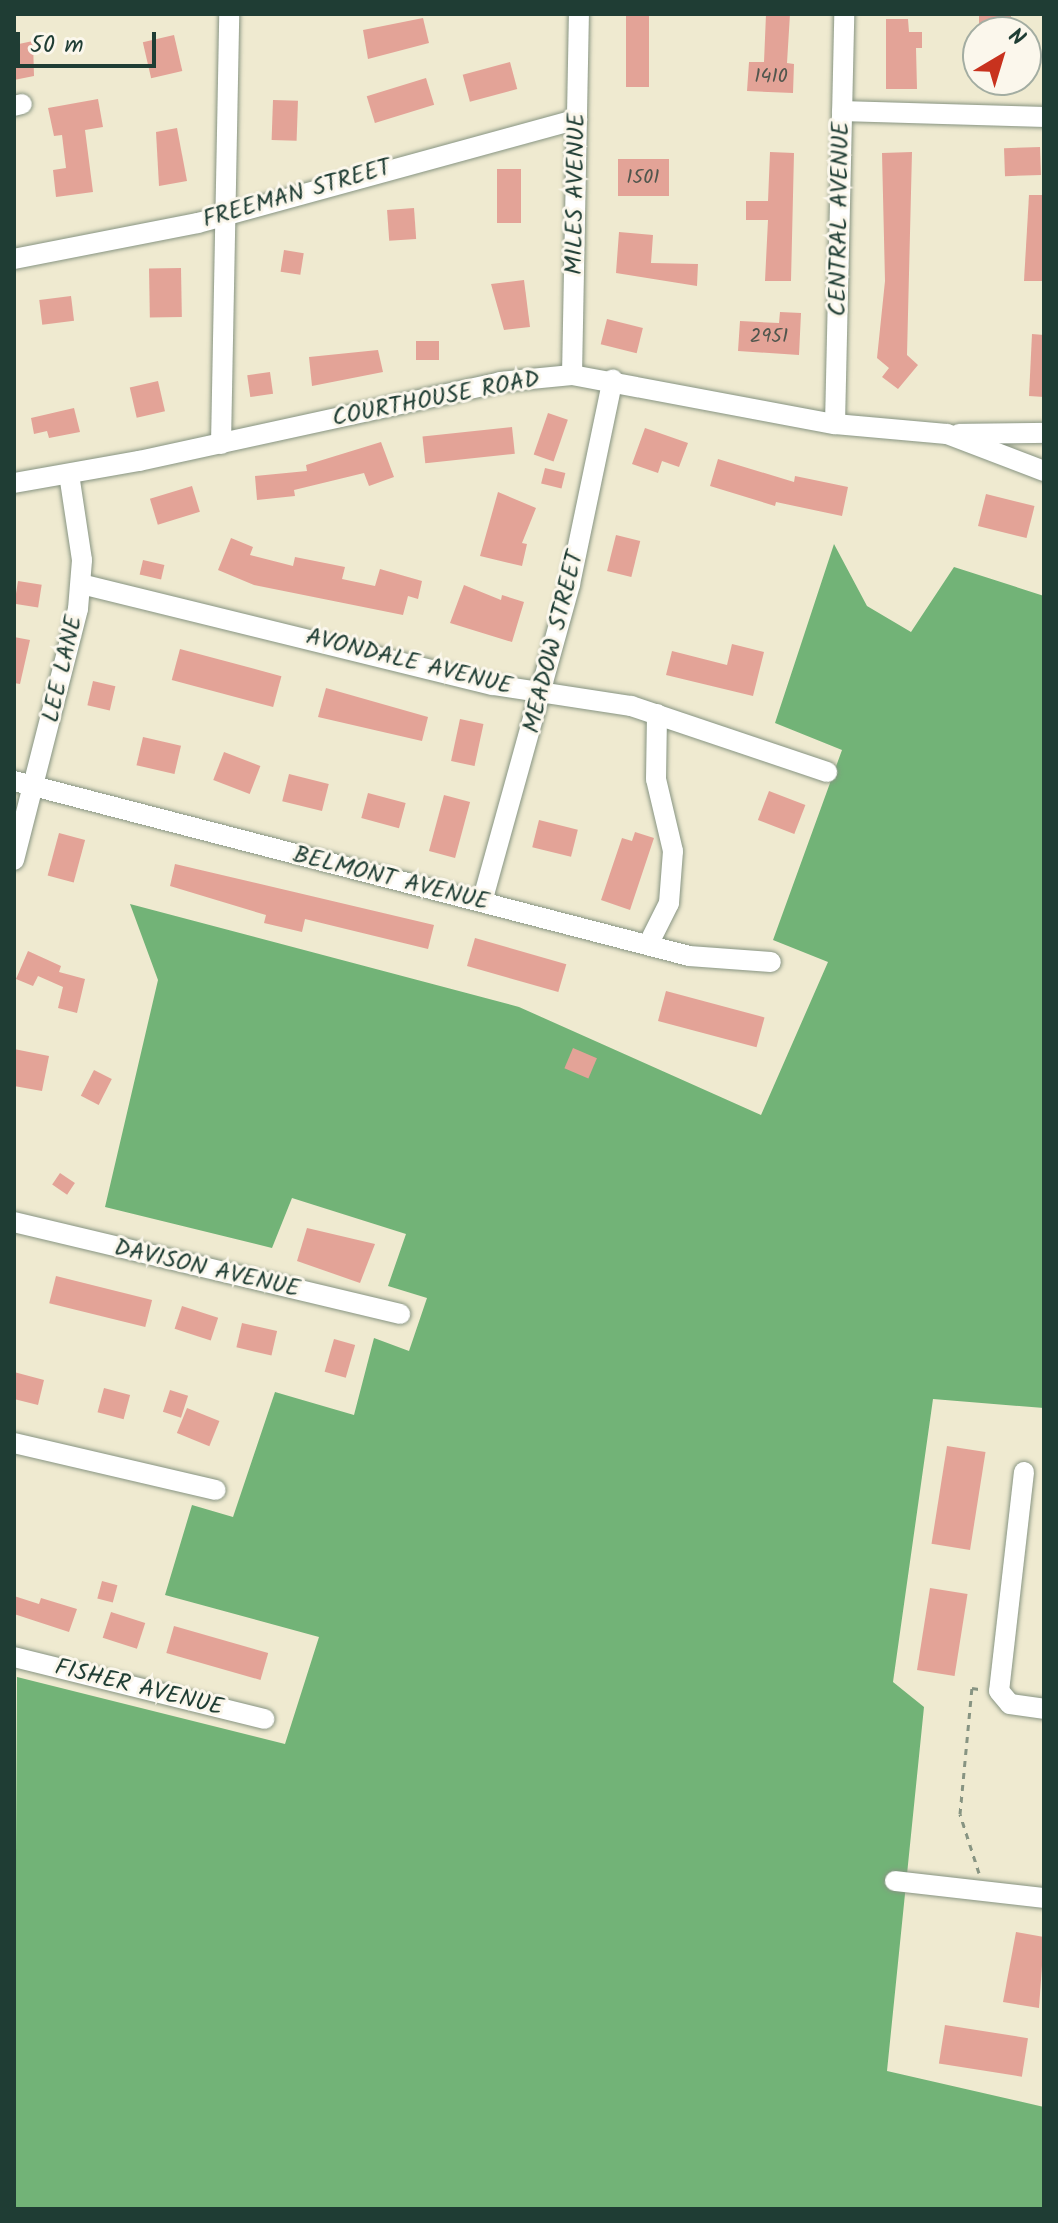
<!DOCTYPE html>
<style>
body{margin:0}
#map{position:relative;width:1058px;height:2223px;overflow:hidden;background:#efead0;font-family:Kalam,sans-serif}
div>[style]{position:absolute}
.forest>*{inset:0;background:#72b377}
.building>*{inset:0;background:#e3a397;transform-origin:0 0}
.path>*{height:3px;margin-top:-1.5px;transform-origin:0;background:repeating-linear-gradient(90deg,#879482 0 6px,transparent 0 12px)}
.roads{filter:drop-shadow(0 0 2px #879482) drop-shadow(0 0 2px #879482)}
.minor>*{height:20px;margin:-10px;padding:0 10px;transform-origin:10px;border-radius:10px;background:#fff}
span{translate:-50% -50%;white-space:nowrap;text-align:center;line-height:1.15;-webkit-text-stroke:6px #fbf7ec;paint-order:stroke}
.number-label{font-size:20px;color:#50564d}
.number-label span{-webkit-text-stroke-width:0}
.street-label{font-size:24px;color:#1f3d34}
.frame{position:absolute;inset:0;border:16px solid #1f3d34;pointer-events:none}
.north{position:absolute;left:962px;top:16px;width:80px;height:80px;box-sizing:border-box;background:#fbf7ec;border:2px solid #a3ada2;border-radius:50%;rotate:38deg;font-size:22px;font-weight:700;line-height:32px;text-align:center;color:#1f3d34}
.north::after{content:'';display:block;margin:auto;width:28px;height:36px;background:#c8321e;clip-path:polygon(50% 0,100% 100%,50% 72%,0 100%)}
.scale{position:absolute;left:16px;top:32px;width:140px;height:36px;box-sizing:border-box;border:4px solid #1f3d34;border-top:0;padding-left:10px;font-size:24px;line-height:28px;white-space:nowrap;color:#1f3d34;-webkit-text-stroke:6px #fbf7ec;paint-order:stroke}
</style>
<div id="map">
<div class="forest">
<div style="clip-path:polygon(834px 544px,867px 606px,911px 632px,954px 567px,1044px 596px,1044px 1408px,933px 1399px,893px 1682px,924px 1707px,887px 2071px,1044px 2107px,1044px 2209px,14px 2209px,17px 1677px,285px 1744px,319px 1637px,165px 1595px,192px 1505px,233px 1517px,275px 1392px,354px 1415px,374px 1338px,409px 1351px,427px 1298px,388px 1286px,406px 1234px,292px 1198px,272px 1248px,105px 1207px,158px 980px,130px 904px,519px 1007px,761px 1115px,828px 962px,773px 940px,842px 750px,775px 723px)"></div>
</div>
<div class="building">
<div style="left:626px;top:14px;width:23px;height:73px"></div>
<div style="clip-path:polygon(766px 14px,790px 14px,787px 63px,794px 64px,793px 93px,747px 91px,749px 62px,764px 62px)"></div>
<div style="left:979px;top:14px;width:32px;height:18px"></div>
<div style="clip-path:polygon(423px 18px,429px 43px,368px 59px,363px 30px)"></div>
<div style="clip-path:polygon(886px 19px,908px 19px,909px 32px,922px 32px,922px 48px,916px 48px,917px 89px,886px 89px)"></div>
<div style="left:174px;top:35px;width:37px;height:32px;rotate:77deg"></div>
<div style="clip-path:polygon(33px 41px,34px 76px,14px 80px,14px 45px)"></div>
<div style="left:510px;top:62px;width:28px;height:49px;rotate:75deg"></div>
<div style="left:426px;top:78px;width:28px;height:62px;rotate:73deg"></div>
<div style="clip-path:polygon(98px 99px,103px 127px,85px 130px,93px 192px,56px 197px,53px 170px,66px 168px,62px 135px,54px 136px,48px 108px)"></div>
<div style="left:273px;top:100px;width:25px;height:40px;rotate:2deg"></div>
<div style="clip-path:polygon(177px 128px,187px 181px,159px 186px,156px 132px)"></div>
<div style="left:1040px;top:147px;width:28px;height:36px;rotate:88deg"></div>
<div style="clip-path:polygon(770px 152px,794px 153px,791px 281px,765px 281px,768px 220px,746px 220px,746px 201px,768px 201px)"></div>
<div style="clip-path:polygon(912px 152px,907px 355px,918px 365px,898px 389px,882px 377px,889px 368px,877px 358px,885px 281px,882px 153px)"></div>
<div style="left:618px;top:159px;width:51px;height:37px"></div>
<div style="left:497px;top:169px;width:24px;height:54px"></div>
<div style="clip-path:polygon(1029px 195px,1044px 195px,1044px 281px,1024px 281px)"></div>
<div style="left:414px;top:208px;width:31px;height:27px;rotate:86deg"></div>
<div style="clip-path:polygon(619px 232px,653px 235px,651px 263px,698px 264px,697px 286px,616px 273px)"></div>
<div style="left:284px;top:250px;width:20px;height:22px;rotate:9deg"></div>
<div style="left:181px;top:268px;width:49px;height:32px;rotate:89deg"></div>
<div style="clip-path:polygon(524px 280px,530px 327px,504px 330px,491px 284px)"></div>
<div style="left:71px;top:296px;width:25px;height:32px;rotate:83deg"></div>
<div style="clip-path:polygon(780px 312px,801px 313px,799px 355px,738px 351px,740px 321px,779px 323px)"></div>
<div style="left:607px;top:319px;width:37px;height:26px;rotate:14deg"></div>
<div style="clip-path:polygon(1032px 334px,1044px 335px,1044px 397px,1029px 396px)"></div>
<div style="left:416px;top:341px;width:23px;height:19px"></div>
<div style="clip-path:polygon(378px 350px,383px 372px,312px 386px,309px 357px)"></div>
<div style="left:270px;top:372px;width:22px;height:23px;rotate:82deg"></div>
<div style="left:158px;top:381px;width:31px;height:29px;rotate:77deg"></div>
<div style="clip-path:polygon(74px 408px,80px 432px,49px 438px,47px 431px,34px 434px,31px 418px)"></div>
<div style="left:548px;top:413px;width:21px;height:44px;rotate:19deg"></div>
<div style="left:512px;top:427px;width:27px;height:90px;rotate:84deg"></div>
<div style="clip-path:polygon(645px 428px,688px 443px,679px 467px,662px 461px,658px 473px,632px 464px)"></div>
<div style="clip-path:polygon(381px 442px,394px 477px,369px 486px,364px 473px,294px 490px,295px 496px,257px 500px,255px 476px,307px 471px,306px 465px)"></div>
<div style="clip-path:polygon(718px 459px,794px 482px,795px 476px,848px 487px,842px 516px,776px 502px,775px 506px,710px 486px)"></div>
<div style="left:545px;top:468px;width:21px;height:16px;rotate:14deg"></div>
<div style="left:192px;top:486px;width:27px;height:44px;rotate:73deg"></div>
<div style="clip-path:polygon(498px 492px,536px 508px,522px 543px,527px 544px,522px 566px,480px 556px)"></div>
<div style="left:986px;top:494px;width:50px;height:33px;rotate:14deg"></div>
<div style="left:616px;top:535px;width:25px;height:37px;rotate:14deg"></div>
<div style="clip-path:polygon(231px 538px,253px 547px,250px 555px,293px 566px,295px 557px,345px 567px,342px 579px,375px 586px,380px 569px,422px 581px,418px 599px,408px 596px,403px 615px,254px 585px,218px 570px)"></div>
<div style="left:143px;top:560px;width:22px;height:15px;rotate:13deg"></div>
<div style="left:18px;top:581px;width:24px;height:23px;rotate:9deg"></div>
<div style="clip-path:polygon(464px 585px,501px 600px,502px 595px,524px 602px,512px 642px,450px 623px)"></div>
<div style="clip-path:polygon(14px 637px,30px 640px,20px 684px,14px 683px)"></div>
<div style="clip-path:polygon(732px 644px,764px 652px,753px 696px,666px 675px,672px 651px,727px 665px)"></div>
<div style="left:180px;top:649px;width:105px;height:32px;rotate:15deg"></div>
<div style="left:93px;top:681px;width:23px;height:25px;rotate:13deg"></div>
<div style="clip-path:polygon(326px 688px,428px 717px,422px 741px,318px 717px)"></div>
<div style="left:460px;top:719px;width:24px;height:43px;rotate:12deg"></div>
<div style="left:143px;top:737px;width:39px;height:29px;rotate:13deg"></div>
<div style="left:224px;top:752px;width:39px;height:30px;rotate:21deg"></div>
<div style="left:289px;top:774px;width:41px;height:28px;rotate:14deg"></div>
<div style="left:769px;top:791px;width:39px;height:31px;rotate:21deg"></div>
<div style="left:368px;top:793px;width:39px;height:26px;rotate:15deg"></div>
<div style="left:444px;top:795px;width:27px;height:58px;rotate:15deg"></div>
<div style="left:539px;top:820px;width:40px;height:28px;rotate:14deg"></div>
<div style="clip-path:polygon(635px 832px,654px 838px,630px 910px,601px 900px,622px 838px,632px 841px)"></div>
<div style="left:59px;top:833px;width:27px;height:44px;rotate:15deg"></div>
<div style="clip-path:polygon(175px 864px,434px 925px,428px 949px,305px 919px,302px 932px,264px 923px,266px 915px,170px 886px)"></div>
<div style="left:475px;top:938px;width:95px;height:29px;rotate:16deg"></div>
<div style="clip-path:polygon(28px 951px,61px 966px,59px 972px,85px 979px,77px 1013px,58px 1008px,63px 987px,38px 976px,33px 986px,16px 979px)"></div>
<div style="left:666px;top:991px;width:102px;height:31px;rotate:15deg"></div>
<div style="left:573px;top:1048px;width:26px;height:22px;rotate:23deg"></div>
<div style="clip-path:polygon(14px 1049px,49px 1056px,42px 1091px,14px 1086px)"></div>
<div style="left:94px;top:1070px;width:20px;height:29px;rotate:27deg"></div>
<div style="left:60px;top:1173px;width:18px;height:14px;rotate:34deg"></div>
<div style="clip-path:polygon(307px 1228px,375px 1244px,360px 1283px,297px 1261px)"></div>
<div style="left:56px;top:1276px;width:99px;height:28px;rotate:14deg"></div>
<div style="left:182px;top:1306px;width:38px;height:24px;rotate:18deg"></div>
<div style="left:242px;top:1323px;width:36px;height:25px;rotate:13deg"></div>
<div style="left:334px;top:1339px;width:22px;height:34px;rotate:16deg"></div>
<div style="clip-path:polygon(14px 1372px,44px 1380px,38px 1405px,14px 1399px)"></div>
<div style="left:104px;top:1388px;width:27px;height:25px;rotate:15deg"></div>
<div style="left:170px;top:1390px;width:19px;height:23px;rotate:18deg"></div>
<div style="left:187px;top:1408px;width:35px;height:27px;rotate:22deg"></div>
<div style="left:947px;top:1446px;width:39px;height:99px;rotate:9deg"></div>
<div style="left:102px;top:1581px;width:16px;height:18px;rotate:15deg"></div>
<div style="left:930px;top:1588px;width:38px;height:83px;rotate:9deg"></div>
<div style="clip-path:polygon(14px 1596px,39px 1604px,41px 1598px,77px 1609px,69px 1632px,14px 1614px)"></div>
<div style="left:111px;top:1612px;width:36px;height:27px;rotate:18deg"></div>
<div style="left:174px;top:1626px;width:98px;height:28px;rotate:16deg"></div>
<div style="clip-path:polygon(1016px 1932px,1044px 1937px,1039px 2008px,1003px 2002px)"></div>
<div style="left:945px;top:2025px;width:84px;height:39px;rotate:9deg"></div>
</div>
<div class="path">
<div style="left:979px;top:1873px;width:62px;rotate:-107.9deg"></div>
<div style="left:960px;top:1814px;width:127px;rotate:-84.6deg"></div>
<div style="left:972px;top:1688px;width:7px;rotate:8deg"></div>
</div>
<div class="roads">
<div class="minor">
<div style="left:14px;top:106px;width:8px;rotate:-14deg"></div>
<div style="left:842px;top:111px;width:202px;rotate:1.7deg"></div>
<div style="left:14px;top:259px;width:187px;rotate:-11.1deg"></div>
<div style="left:198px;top:223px;width:393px;rotate:-15.3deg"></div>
<div style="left:572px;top:375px;width:361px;rotate:-88.9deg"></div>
<div style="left:835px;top:424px;width:410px;rotate:-88.7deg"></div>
<div style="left:959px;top:434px;width:85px;rotate:-0.7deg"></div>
<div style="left:221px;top:444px;width:430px;rotate:-88.9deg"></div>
<div style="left:14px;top:483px;width:127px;rotate:-10deg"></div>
<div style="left:139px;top:461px;width:370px;rotate:-12.3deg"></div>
<div style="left:500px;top:382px;width:72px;rotate:-5.6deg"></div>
<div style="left:572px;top:375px;width:268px;rotate:10.6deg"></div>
<div style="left:835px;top:424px;width:112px;rotate:5.1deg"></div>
<div style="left:947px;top:434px;width:104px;rotate:20.9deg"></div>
<div style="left:81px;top:584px;width:424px;rotate:13.8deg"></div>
<div style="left:493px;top:685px;width:140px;rotate:8.7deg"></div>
<div style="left:631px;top:706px;width:207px;rotate:18.6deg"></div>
<div style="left:14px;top:781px;width:697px;rotate:14.53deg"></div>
<div style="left:689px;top:956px;width:82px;rotate:4.2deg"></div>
<div style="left:14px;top:860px;width:259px;rotate:-75.7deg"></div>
<div style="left:78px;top:609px;width:49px;rotate:-85.3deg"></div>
<div style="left:82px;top:560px;width:87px;rotate:-98.6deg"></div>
<div style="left:482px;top:902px;width:330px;rotate:-74.5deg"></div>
<div style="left:570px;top:584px;width:209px;rotate:-78.2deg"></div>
<div style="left:648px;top:945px;width:47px;rotate:-63.4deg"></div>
<div style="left:669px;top:903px;width:52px;rotate:-85.6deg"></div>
<div style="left:673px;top:851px;width:74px;rotate:-103.3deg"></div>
<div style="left:656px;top:779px;width:65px;rotate:-89.1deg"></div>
<div style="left:14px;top:1222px;width:397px;rotate:13.4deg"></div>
<div style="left:14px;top:1443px;width:207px;rotate:13.1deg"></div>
<div style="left:1024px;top:1472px;width:220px;rotate:96.5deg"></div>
<div style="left:999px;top:1691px;width:17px;rotate:50deg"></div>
<div style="left:1010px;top:1704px;width:34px;rotate:8deg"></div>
<div style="left:14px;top:1657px;width:258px;rotate:13.9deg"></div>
<div style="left:895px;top:1881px;width:150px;rotate:6.5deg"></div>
</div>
</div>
<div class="number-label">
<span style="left:771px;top:77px">1410</span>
<span style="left:643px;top:178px">1501</span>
<span style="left:769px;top:337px">2951</span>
</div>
<div class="street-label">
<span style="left:297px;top:194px;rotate:-16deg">FREEMAN STREET</span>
<span style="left:576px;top:194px;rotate:-89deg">MILES AVENUE</span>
<span style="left:840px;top:219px;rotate:-89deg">CENTRAL AVENUE</span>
<span style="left:436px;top:399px;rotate:-11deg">COURTHOUSE ROAD</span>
<span style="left:554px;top:642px;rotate:-76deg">MEADOW STREET</span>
<span style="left:409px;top:662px;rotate:14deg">AVONDALE AVENUE</span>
<span style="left:63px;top:669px;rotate:-77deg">LEE LANE</span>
<span style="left:391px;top:879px;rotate:14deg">BELMONT AVENUE</span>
<span style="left:207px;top:1269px;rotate:13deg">DAVISON AVENUE</span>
<span style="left:139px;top:1688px;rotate:14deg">FISHER AVENUE</span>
</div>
<div class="frame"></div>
<div class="north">N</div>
<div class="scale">50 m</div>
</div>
